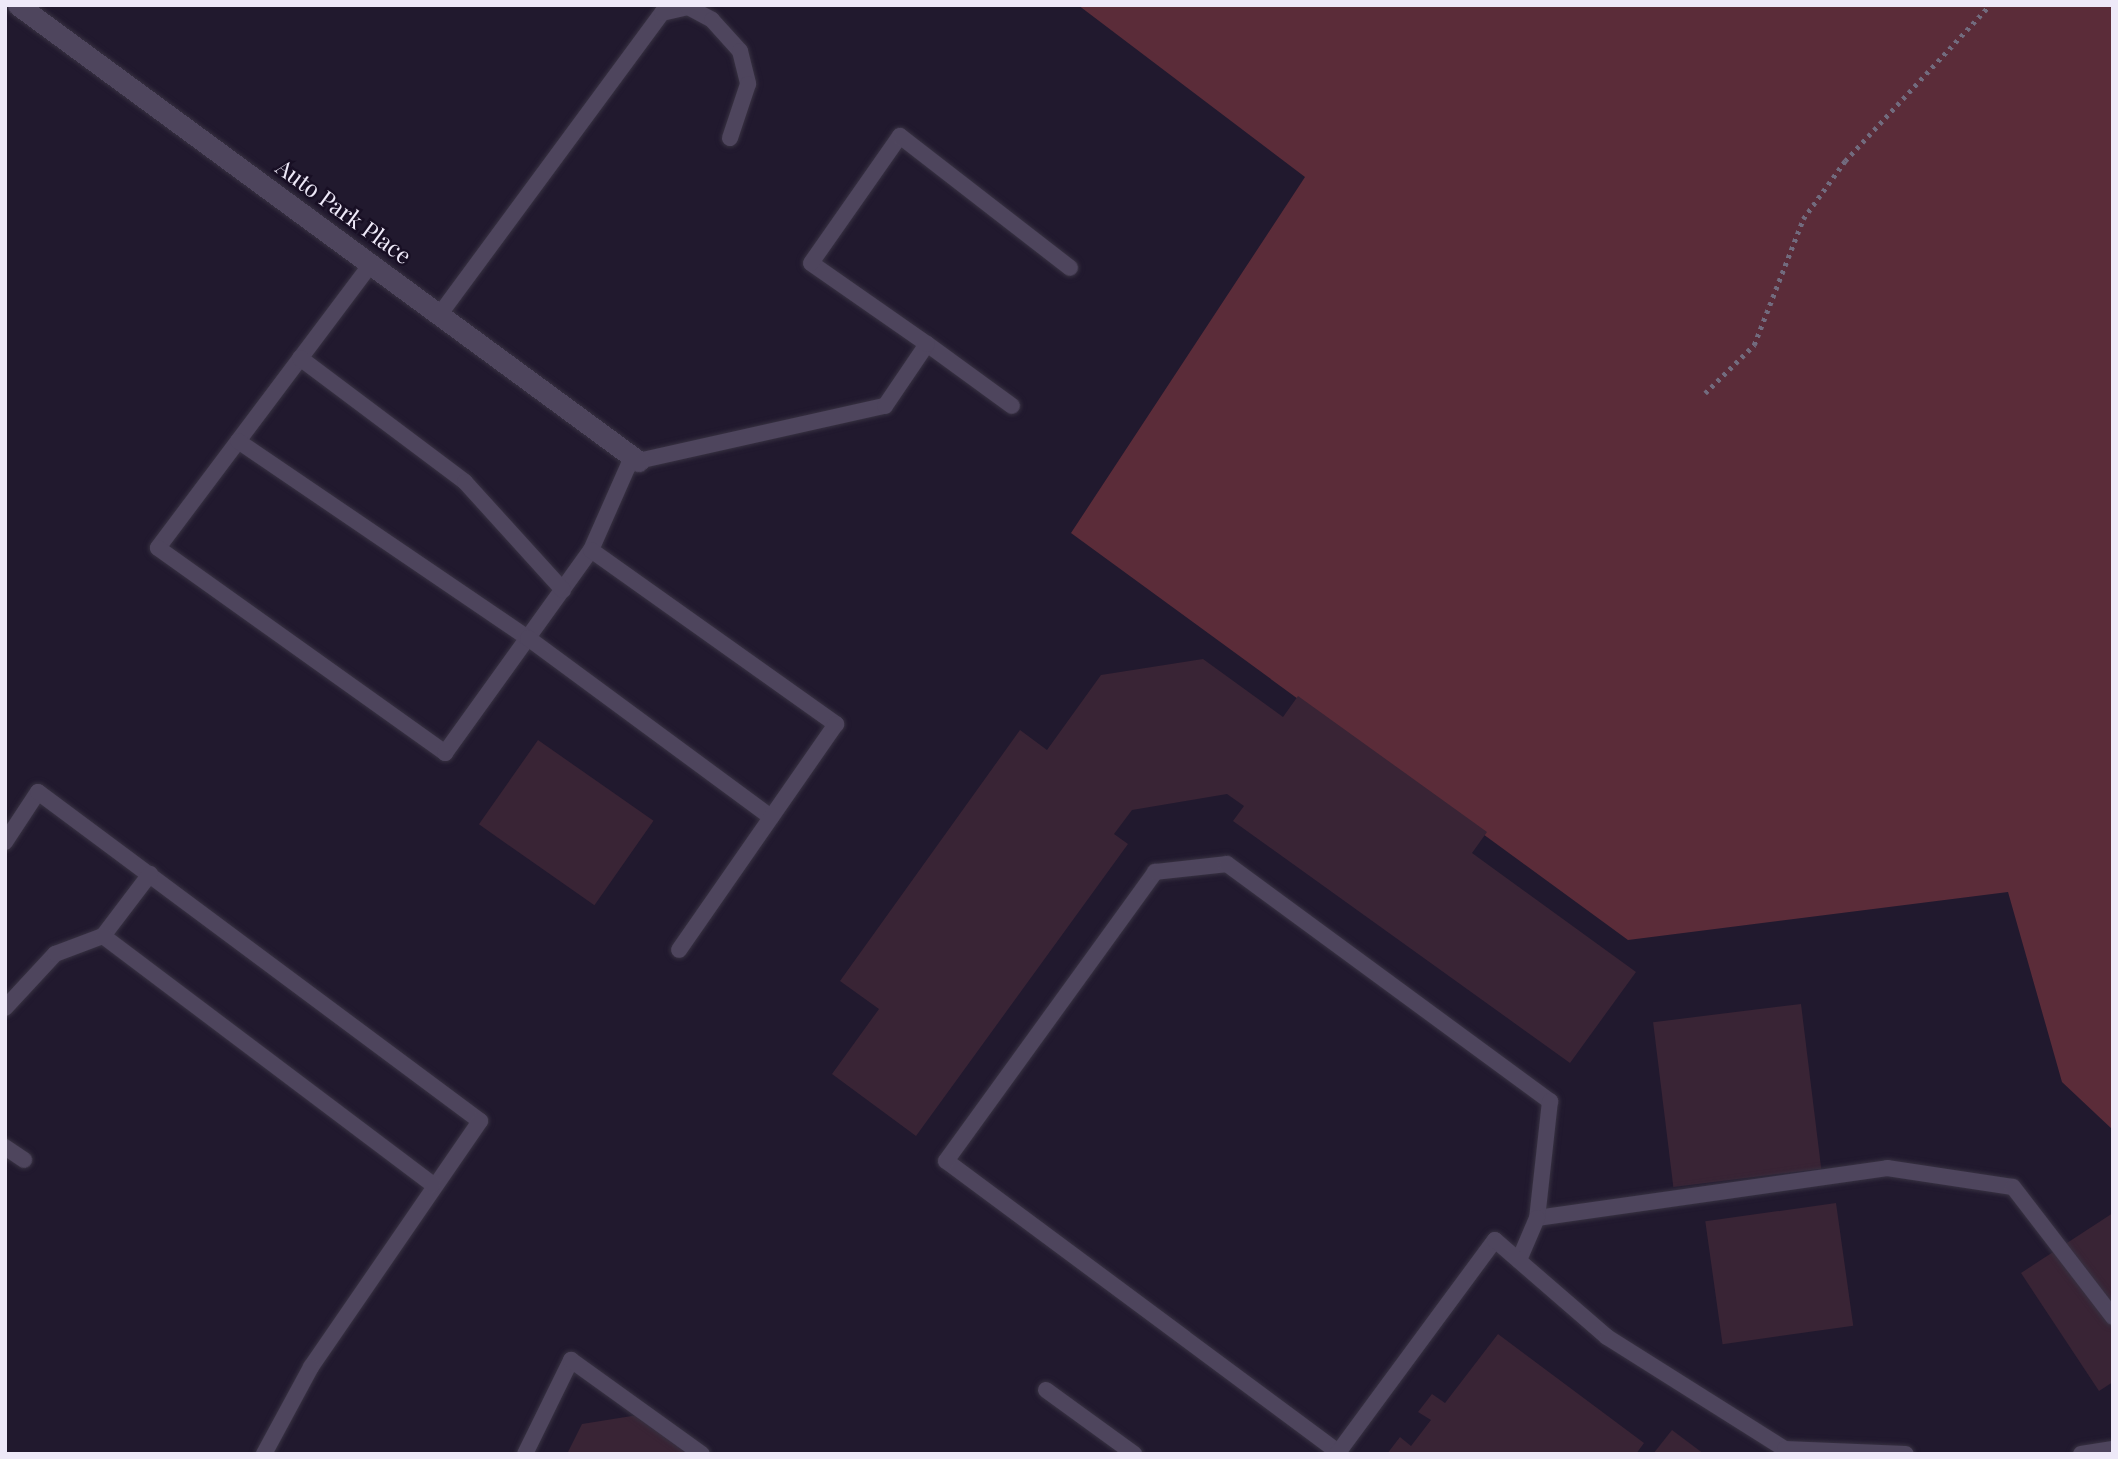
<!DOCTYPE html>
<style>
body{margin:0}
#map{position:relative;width:2118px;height:1459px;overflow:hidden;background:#21192e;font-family:"Playfair Display",serif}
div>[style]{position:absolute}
.green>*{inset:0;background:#5b2c39}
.building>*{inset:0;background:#392435;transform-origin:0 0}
.path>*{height:4.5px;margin-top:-2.25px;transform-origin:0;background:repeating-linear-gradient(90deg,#726b7e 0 3.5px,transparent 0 8.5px)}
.roads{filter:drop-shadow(0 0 2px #383242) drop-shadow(0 0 2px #383242)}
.service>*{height:16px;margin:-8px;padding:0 8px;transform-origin:8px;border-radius:8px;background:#4e455d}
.tertiary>*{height:21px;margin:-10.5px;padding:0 10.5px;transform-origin:10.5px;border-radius:10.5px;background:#4e455d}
span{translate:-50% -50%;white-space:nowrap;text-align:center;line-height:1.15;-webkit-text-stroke:5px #180f24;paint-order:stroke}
.street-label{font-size:23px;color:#eee9f8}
.frame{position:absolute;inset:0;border:7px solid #eee9f8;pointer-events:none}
</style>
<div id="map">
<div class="green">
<div style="clip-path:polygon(1078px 5px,2113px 5px,2113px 1130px,2062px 1082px,2008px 892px,1628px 940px,1071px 533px,1305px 177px)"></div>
</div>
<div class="building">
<div style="clip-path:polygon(1203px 659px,1283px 717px,1298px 696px,1487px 832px,1472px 853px,1636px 972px,1570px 1063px,1233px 821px,1244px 806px,1227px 794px,1132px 810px,1114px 834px,1128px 844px,916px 1136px,832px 1074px,879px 1009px,840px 981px,1020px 730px,1047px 750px,1101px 675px)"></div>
<div style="left:538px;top:740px;width:141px;height:103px;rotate:35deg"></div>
<div style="left:1801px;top:1004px;width:166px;height:149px;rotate:83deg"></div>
<div style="left:1836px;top:1203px;width:124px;height:132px;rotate:82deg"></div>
<div style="clip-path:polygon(2113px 1213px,2113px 1382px,2099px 1391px,2021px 1273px)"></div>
<div style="clip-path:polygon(1498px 1334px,1644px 1443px,1636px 1454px,1387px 1454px,1400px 1437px,1411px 1446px,1431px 1420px,1418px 1412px,1432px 1394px,1445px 1403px)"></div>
<div style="clip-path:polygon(638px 1415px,690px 1454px,567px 1454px,582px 1424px)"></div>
<div style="clip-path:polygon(1672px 1430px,1704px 1454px,1653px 1454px)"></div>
</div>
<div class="path">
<div style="left:1705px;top:393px;width:69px;rotate:-44.4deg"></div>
<div style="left:1754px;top:345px;width:135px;rotate:-68.7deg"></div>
<div style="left:1803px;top:219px;width:72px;rotate:-54.1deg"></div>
<div style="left:1845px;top:161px;width:213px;rotate:-47.1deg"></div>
</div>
<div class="roads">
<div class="service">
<div style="left:371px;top:264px;width:355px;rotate:126.9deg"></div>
<div style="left:158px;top:548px;width:353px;rotate:35.5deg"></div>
<div style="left:445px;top:753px;width:250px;rotate:-54.3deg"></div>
<div style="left:591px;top:550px;width:102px;rotate:-66.2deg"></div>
<div style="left:440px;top:314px;width:374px;rotate:-53.6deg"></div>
<div style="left:662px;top:13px;width:27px;rotate:-13deg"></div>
<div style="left:688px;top:7px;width:27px;rotate:28deg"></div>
<div style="left:712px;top:20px;width:42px;rotate:47.9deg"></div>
<div style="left:740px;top:51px;width:34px;rotate:76deg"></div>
<div style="left:748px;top:84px;width:57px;rotate:108.4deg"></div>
<div style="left:927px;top:344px;width:105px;rotate:36.1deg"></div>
<div style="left:300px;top:358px;width:206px;rotate:36.9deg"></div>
<div style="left:465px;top:482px;width:146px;rotate:47.8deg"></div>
<div style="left:238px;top:441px;width:351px;rotate:34.2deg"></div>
<div style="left:528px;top:638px;width:302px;rotate:36.4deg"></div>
<div style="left:638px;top:461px;width:253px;rotate:-12.6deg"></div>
<div style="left:885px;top:406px;width:75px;rotate:-55.9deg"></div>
<div style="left:927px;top:344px;width:141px;rotate:-145.1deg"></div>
<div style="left:811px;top:263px;width:155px;rotate:-55deg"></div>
<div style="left:900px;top:136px;width:215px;rotate:37.8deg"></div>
<div style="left:591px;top:550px;width:301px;rotate:35.4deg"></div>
<div style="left:836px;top:724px;width:275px;rotate:124.8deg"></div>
<div style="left:5px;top:842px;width:60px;rotate:-56.6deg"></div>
<div style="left:38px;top:792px;width:551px;rotate:36.66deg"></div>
<div style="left:480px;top:1121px;width:298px;rotate:124.5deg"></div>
<div style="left:311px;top:1367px;width:99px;rotate:118.4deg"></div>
<div style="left:103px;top:936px;width:78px;rotate:-52.8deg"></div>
<div style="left:5px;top:1008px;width:74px;rotate:-47.2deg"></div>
<div style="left:55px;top:954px;width:51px;rotate:-20.6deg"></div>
<div style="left:103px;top:936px;width:413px;rotate:37deg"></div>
<div style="left:5px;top:1147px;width:23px;rotate:34deg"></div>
<div style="left:1537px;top:1218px;width:354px;rotate:-8.1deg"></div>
<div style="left:1887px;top:1168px;width:127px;rotate:8.6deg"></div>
<div style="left:2013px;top:1187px;width:164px;rotate:52.4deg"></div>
<div style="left:1046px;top:1390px;width:109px;rotate:36deg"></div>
<div style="left:1338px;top:1452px;width:488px;rotate:-143.4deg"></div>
<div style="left:946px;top:1161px;width:357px;rotate:-54.1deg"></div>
<div style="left:1155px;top:872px;width:72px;rotate:-6.3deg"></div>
<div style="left:1227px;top:864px;width:401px;rotate:36.3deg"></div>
<div style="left:1550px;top:1101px;width:118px;rotate:96.3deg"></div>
<div style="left:1537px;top:1218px;width:46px;rotate:113.2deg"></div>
<div style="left:525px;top:1454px;width:105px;rotate:-63.9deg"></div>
<div style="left:571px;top:1360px;width:161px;rotate:35.7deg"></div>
<div style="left:1337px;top:1454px;width:266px;rotate:-53.6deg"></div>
<div style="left:1495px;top:1240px;width:148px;rotate:40.9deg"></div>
<div style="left:1607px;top:1337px;width:210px;rotate:32.2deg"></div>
<div style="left:1785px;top:1449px;width:121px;rotate:2.4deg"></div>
<div style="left:2081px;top:1454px;width:32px;rotate:-9deg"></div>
</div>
<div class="tertiary">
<div style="left:18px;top:5px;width:770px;rotate:36.33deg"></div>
</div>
</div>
<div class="street-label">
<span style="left:344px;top:211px;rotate:36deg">Auto Park Place</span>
</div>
<div class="frame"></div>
</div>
